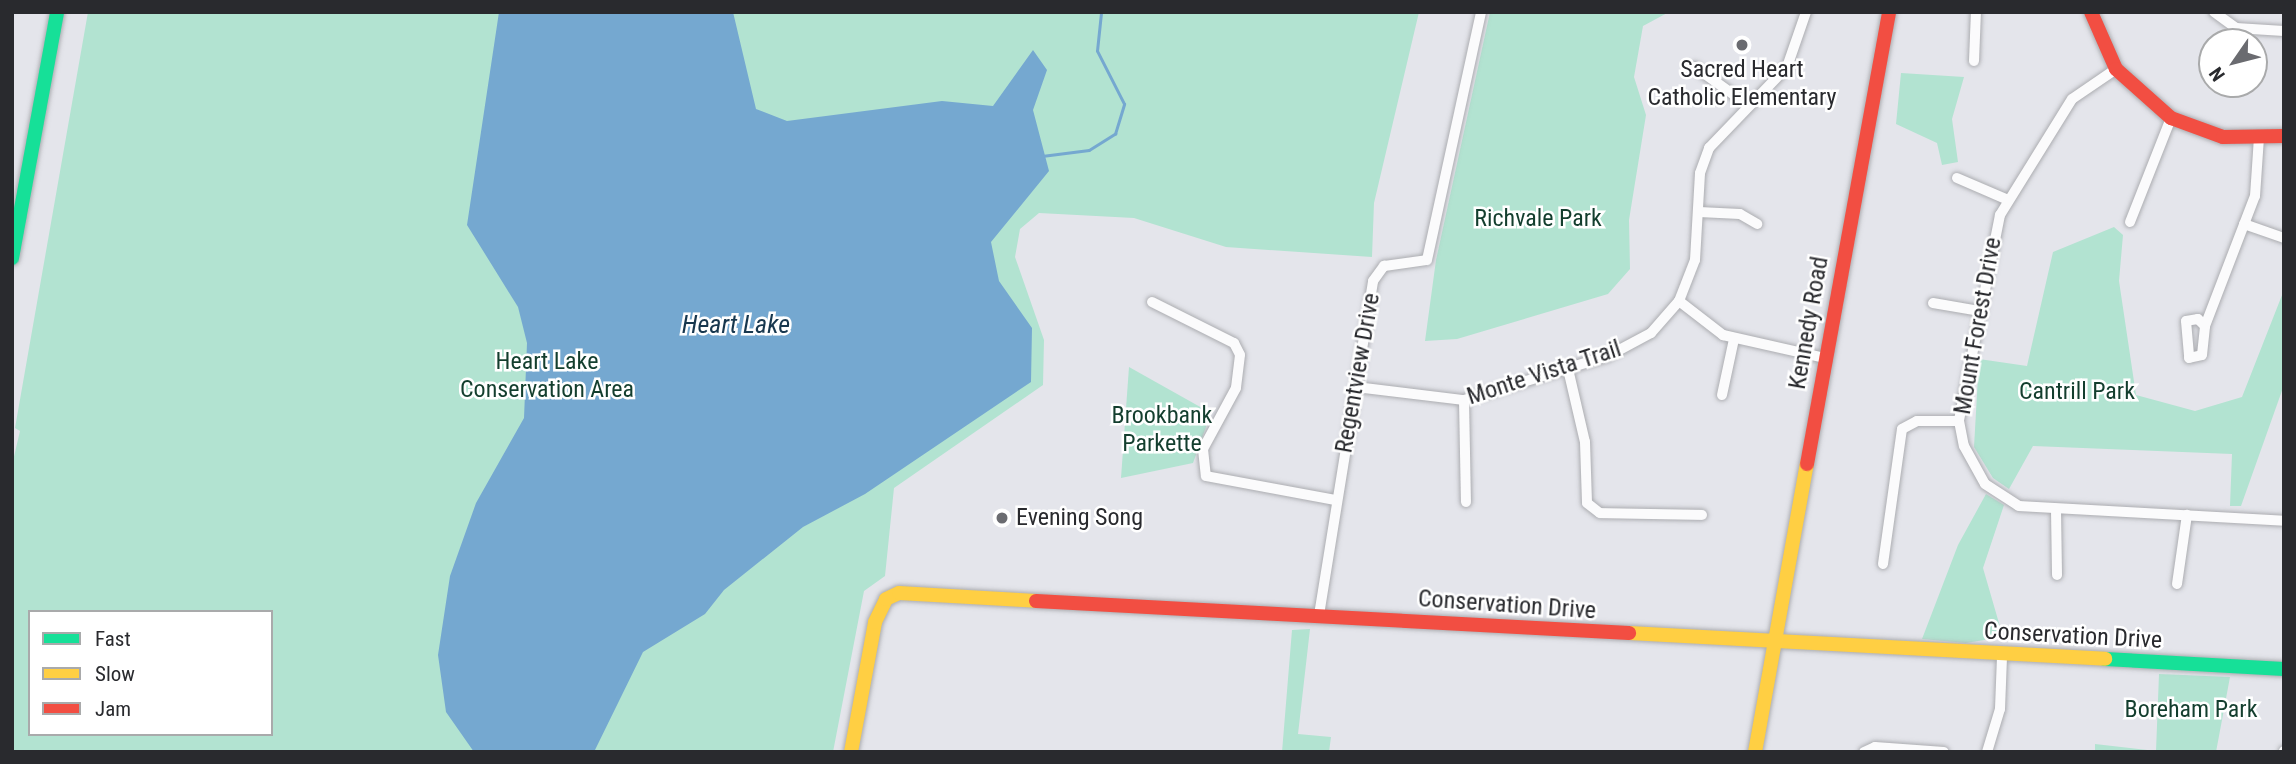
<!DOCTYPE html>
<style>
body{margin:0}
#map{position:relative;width:2296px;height:764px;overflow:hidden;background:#e4e5eb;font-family:"Roboto Condensed",sans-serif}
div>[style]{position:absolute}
.green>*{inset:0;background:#b2e3d1}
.water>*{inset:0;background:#75a8d0}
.stream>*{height:2.5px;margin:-1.25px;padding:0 1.25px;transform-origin:1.25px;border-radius:1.25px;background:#75a8d0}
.roads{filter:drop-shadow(0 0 2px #acadb1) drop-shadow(0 0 2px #acadb1)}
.street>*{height:10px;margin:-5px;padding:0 5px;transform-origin:5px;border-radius:5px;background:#fbfbfc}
.fast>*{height:14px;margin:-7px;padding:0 7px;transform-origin:7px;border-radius:7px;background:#16e098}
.slow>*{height:14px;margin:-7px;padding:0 7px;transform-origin:7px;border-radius:7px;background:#ffcf43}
.jam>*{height:14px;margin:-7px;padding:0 7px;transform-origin:7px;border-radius:7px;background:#f24e42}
.dots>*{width:19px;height:19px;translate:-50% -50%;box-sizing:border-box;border:4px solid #fff;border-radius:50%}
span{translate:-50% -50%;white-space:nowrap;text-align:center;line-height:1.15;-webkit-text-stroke:5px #fff;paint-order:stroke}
.poi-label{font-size:24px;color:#292a2e}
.left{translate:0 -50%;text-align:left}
.park-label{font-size:24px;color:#133e2e}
.street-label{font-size:24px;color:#292a2e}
.water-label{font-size:26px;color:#17374e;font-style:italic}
.frame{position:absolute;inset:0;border:14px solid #292a2e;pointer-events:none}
.legend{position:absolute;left:28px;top:610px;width:245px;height:126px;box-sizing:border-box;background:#fff;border:2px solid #a9aaab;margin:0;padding:9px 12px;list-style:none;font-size:21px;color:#292a2e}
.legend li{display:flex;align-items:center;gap:14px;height:35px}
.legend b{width:35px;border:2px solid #a9aaab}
.north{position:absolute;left:2198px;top:28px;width:70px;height:70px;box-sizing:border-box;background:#fff;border:2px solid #a9aaab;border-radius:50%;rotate:235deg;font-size:19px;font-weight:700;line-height:28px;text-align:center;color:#292a2e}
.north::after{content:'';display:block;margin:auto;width:24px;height:32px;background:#6a6b70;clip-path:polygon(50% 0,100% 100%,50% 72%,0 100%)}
</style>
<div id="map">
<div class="green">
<div style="clip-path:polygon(evenodd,88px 12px,1419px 12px,1374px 203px,1372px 257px,1226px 247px,1134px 218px,1039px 213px,1020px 229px,1015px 257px,1044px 340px,1043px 385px,894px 488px,885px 576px,864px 591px,833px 752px,12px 752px,12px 465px,20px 431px,15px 428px,88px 12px,30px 612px,271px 612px,271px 734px,30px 734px,30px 612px)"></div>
<div style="clip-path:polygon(1490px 12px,1669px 12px,1643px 26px,1634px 77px,1646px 115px,1629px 220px,1630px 269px,1608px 294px,1457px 339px,1425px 341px,1436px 260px)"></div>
<div style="clip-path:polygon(1901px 73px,1964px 77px,1952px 119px,1958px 162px,1942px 165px,1937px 143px,1896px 124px)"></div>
<div style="clip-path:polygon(2114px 227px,2123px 235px,2119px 281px,2136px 395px,2195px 411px,2242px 397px,2284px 290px,2284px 385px,2241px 506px,2230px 506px,2232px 454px,2033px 446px,2009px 489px,1993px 478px,1974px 447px,1979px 359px,2027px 366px,2053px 252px)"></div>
<div style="clip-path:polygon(1129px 367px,1211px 413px,1193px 463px,1121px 478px)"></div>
<div style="clip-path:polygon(1986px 494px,2004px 505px,1983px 568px,2003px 637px,1966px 643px,1922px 639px,1958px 545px)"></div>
<div style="clip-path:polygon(1310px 629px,1298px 734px,1331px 737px,1329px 752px,1282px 752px,1292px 630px)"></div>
<div style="clip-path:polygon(2159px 674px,2230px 677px,2216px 752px,2095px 752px,2095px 744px,2156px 751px)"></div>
</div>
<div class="water">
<div style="clip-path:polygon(499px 12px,733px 12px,756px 109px,787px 121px,942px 101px,993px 106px,1033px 50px,1047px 70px,1033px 110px,1049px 171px,991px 242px,999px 281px,1032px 328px,1031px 382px,865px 494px,803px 527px,724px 590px,705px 614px,643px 652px,594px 752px,474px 752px,446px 712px,438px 655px,450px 576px,476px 503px,524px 418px,527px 343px,518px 307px,467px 225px)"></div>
</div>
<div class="stream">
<div style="left:1042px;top:156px;width:47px;rotate:-7.3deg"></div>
<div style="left:1089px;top:150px;width:31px;rotate:-32deg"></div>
<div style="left:1115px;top:134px;width:31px;rotate:-73deg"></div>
<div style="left:1124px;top:104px;width:59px;rotate:-117deg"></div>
<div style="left:1097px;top:51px;width:39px;rotate:-84deg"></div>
</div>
<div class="roads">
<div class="street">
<div style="left:2214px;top:12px;width:27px;rotate:36deg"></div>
<div style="left:2236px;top:28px;width:48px;rotate:3.6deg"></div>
<div style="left:1974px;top:61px;width:49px;rotate:-87.7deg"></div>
<div style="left:1695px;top:67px;width:65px;rotate:35.6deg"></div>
<div style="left:2116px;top:69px;width:53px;rotate:145.7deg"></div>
<div style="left:2072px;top:99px;width:137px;rotate:121.8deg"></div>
<div style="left:2000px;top:215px;width:210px;rotate:101.3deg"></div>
<div style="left:1959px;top:421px;width:25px;rotate:79deg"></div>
<div style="left:1964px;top:446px;width:43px;rotate:61.1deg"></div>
<div style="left:1985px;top:484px;width:40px;rotate:32.9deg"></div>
<div style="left:2019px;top:506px;width:265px;rotate:3.2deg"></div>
<div style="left:1957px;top:178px;width:56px;rotate:23.3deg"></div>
<div style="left:1699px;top:212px;width:41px;rotate:2.8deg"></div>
<div style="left:1740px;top:214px;width:20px;rotate:30deg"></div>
<div style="left:2130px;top:222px;width:112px;rotate:-68.5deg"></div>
<div style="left:2244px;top:224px;width:42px;rotate:19.3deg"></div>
<div style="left:1679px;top:301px;width:56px;rotate:37.7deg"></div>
<div style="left:1723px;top:335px;width:105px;rotate:12.7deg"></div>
<div style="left:1152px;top:302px;width:92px;rotate:26.6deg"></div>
<div style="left:1234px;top:343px;width:13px;rotate:63deg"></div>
<div style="left:1240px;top:355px;width:33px;rotate:97deg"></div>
<div style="left:1236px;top:388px;width:69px;rotate:118.4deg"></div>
<div style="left:1203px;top:449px;width:27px;rotate:84deg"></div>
<div style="left:1206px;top:476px;width:132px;rotate:10.5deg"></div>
<div style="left:1933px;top:303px;width:48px;rotate:9.7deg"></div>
<div style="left:2205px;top:326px;width:10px;rotate:-135deg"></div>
<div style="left:2198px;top:319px;width:12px;rotate:171deg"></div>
<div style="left:2186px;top:321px;width:37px;rotate:85deg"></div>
<div style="left:2189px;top:358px;width:13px;rotate:-13deg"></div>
<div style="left:2202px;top:355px;width:29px;rotate:-84deg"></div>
<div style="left:2205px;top:326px;width:139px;rotate:-69deg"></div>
<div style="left:2255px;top:196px;width:59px;rotate:-86.1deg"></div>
<div style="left:1568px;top:369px;width:75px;rotate:76.9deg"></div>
<div style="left:1585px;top:442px;width:61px;rotate:88.1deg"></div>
<div style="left:1587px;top:503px;width:16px;rotate:38deg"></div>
<div style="left:1600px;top:513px;width:102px;rotate:1.1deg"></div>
<div style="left:1356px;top:387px;width:109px;rotate:6.9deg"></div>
<div style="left:1464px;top:400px;width:151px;rotate:-17deg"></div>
<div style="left:1608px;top:356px;width:49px;rotate:-28.1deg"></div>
<div style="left:1651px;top:333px;width:43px;rotate:-48.8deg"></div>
<div style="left:1679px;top:301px;width:44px;rotate:-68.7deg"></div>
<div style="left:1695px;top:260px;width:87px;rotate:-86.7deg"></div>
<div style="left:1700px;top:173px;width:27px;rotate:-70deg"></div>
<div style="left:1709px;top:148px;width:112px;rotate:-46.1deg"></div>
<div style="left:1787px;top:67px;width:58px;rotate:-70.9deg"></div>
<div style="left:1722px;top:395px;width:57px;rotate:-77.9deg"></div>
<div style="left:1464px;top:400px;width:102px;rotate:88.9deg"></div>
<div style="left:2056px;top:510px;width:65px;rotate:89.1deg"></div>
<div style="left:1883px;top:564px;width:136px;rotate:-82deg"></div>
<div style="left:1902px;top:429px;width:17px;rotate:-28deg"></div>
<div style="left:1917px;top:421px;width:42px"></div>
<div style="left:2177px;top:584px;width:70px;rotate:-81.8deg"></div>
<div style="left:1319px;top:615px;width:338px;rotate:-80.8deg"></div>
<div style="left:1373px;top:281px;width:19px;rotate:-54deg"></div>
<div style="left:1384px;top:266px;width:43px;rotate:-7.9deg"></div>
<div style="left:1427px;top:260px;width:254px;rotate:-77.7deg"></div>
<div style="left:1864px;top:752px;width:12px;rotate:-24deg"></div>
<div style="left:1875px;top:747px;width:69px;rotate:4.1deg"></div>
<div style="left:1987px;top:752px;width:45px;rotate:-73.2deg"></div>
<div style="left:2000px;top:709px;width:53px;rotate:-87.8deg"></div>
<div style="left:2284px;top:752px;width:1px;rotate:-90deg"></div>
</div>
<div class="fast">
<div style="left:12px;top:258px;width:250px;rotate:-79.6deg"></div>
<div style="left:2105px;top:659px;width:179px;rotate:3.2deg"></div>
</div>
<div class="slow">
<div style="left:1629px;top:633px;width:477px;rotate:3.1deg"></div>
<div style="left:851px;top:752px;width:132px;rotate:-79.5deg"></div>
<div style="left:875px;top:622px;width:25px;rotate:-64deg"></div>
<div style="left:886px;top:599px;width:14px;rotate:-25deg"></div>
<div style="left:899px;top:593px;width:137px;rotate:3.3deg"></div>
<div style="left:1755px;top:752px;width:293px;rotate:-79.8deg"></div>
</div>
<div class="jam">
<div style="left:2091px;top:12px;width:62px;rotate:66.3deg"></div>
<div style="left:2116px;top:69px;width:74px;rotate:41.7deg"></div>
<div style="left:2171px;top:118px;width:55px;rotate:20.1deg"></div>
<div style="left:2223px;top:137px;width:61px;rotate:-0.9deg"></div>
<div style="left:1807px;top:464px;width:459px;rotate:-79.7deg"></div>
<div style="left:1036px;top:601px;width:594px;rotate:3.09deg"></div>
</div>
</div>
<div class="dots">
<div style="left:1742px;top:45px;background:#6a6b70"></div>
<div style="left:1002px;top:518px;background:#6a6b70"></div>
</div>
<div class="poi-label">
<span style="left:1742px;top:84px">Sacred Heart<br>Catholic Elementary</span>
<span class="left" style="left:1016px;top:518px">Evening Song</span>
</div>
<div class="park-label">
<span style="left:1538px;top:219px">Richvale Park</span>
<span style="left:547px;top:376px">Heart Lake<br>Conservation Area</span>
<span style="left:2077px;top:392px">Cantrill Park</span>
<span style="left:1162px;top:430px">Brookbank<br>Parkette</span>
<span style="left:2191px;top:710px">Boreham Park</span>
</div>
<div class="street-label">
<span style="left:1809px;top:323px;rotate:-80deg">Kennedy Road</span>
<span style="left:1978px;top:326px;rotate:-80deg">Mount Forest Drive</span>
<span style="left:1358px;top:373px;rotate:-80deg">Regentview Drive</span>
<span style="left:1544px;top:373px;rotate:-18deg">Monte Vista Trail</span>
<span style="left:1507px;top:605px;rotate:4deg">Conservation Drive</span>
<span style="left:2073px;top:636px;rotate:3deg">Conservation Drive</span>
</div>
<div class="water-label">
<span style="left:736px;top:325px">Heart Lake</span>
</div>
<div class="frame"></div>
<ul class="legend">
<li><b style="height:9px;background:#16e098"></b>Fast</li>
<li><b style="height:9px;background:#ffcf43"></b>Slow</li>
<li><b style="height:9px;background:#f24e42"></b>Jam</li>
</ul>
<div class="north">N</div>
</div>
